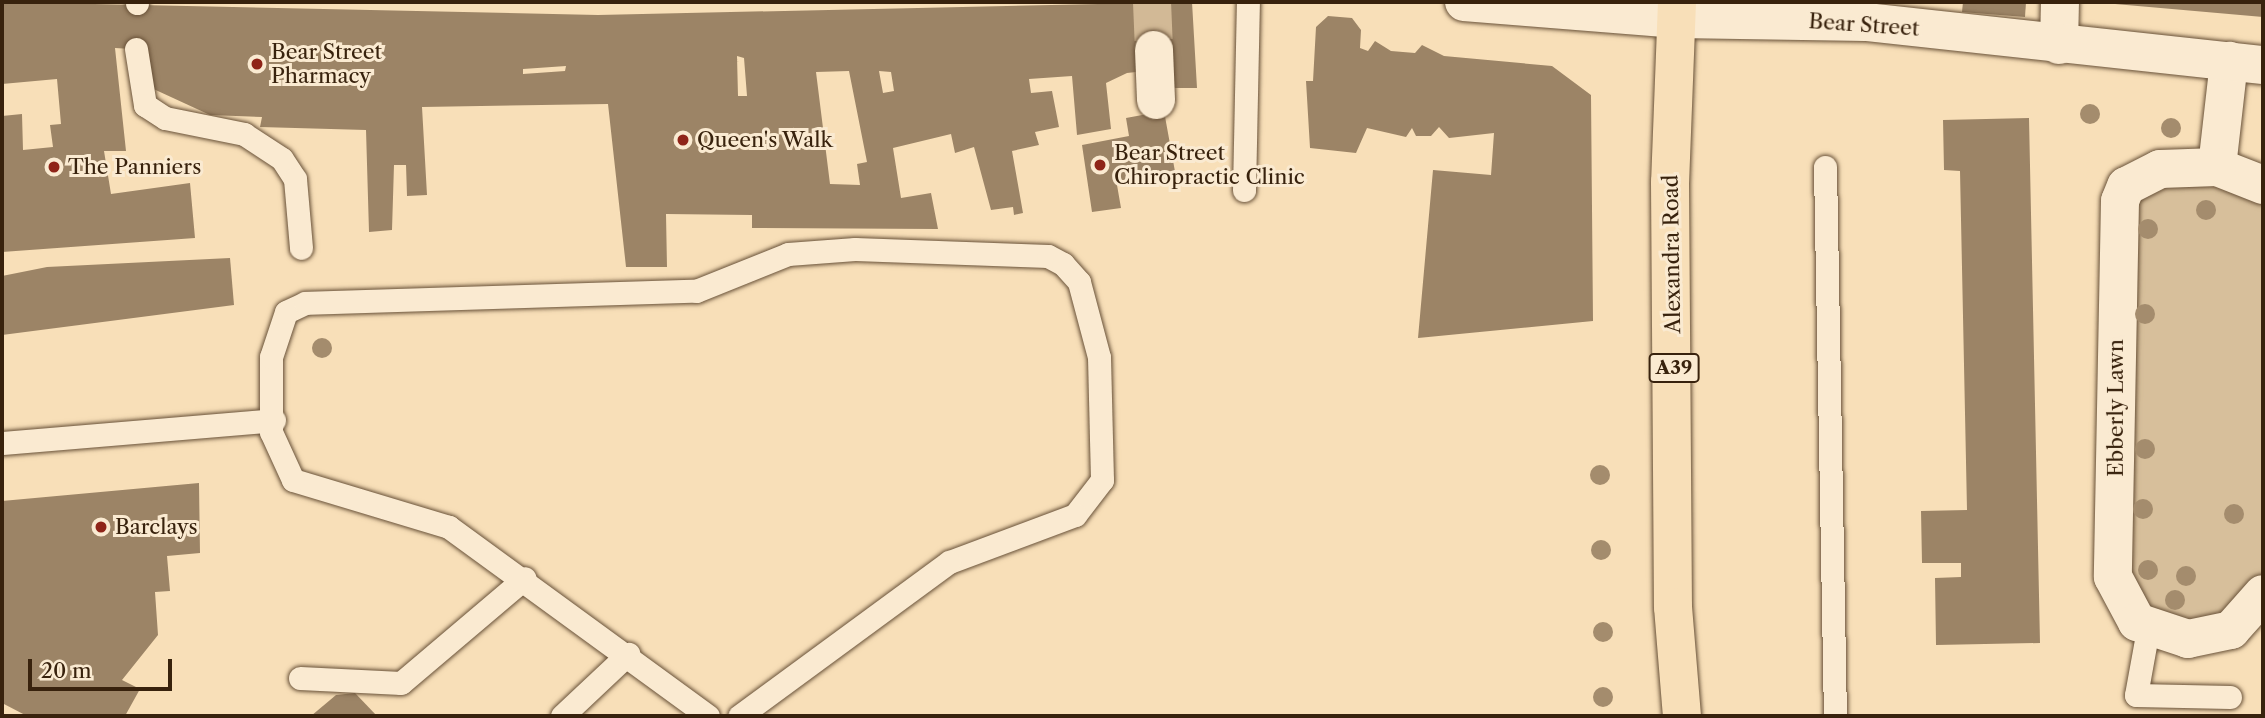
<!DOCTYPE html>
<style>
body{margin:0}
#map{position:relative;width:2265px;height:718px;overflow:hidden;background:#f8dfb8;font-family:"Libre Caslon Text",serif}
div>[style]{position:absolute}
.green>*{inset:0;background:#d7bf9b}
.building>*{inset:0;background:#9c8466}
.street-tunnel>*{height:38px;margin-top:-19px;transform-origin:0;background:repeating-linear-gradient(90deg,#d2b996 0 38px,transparent 0 57px)}
.roads{filter:drop-shadow(0 0 2px #685138) drop-shadow(0 0 2px #685138)}
.lane>*{height:23px;margin:-11.5px;padding:0 11.5px;transform-origin:11.5px;border-radius:11.5px;background:#faead1}
.street>*{height:38px;margin:-19px;padding:0 19px;transform-origin:19px;border-radius:19px;background:#faead1}
.secondary>*{height:38px;margin:-19px;padding:0 19px;transform-origin:19px;border-radius:19px;background:#faead1}
.primary>*{height:38px;margin:-19px;padding:0 19px;transform-origin:19px;border-radius:19px;background:#f8dfb8}
.trees>*{width:20px;height:20px;margin:-10px;border-radius:50%;background:#a48c6d}
.dots>*{width:19px;height:19px;translate:-50% -50%;box-sizing:border-box;border:4px solid #faead1;border-radius:50%}
span{translate:-50% -50%;white-space:nowrap;text-align:center;line-height:1.15;-webkit-text-stroke:6px #faead1;paint-order:stroke}
.shield-label span{padding:2px 5px;background:#faead1;border:2px solid;border-radius:5px;-webkit-text-stroke-width:0}
.shield-label{font-size:19px;color:#38220d;font-weight:700}
.street-label{font-size:21px;color:#38220d}
.poi-label{font-size:21px;color:#38220d}
.left{translate:0 -50%;text-align:left}
.frame{position:absolute;inset:0;border:4px solid #38220d;pointer-events:none}
.scale{position:absolute;left:28px;top:659px;width:144px;height:32px;box-sizing:border-box;border:4px solid #38220d;border-top:0;padding-left:9px;font-size:21px;line-height:24px;white-space:nowrap;color:#38220d;-webkit-text-stroke:5px #faead1;paint-order:stroke}
</style>
<div id="map">
<div class="green">
<div style="clip-path:polygon(2263px 185px,2263px 594px,2247px 618px,2137px 622px,2117px 432px,2126px 186px)"></div>
</div>
<div class="building">
<div style="clip-path:polygon(evenodd,2px 2px,598px 15px,1192px 2px,1197px 88px,1173px 88px,1145px 71px,1127px 73px,1106px 83px,1111px 129px,1077px 135px,1072px 76px,1029px 79px,1031px 93px,1052px 91px,1059px 127px,1035px 132px,1039px 145px,1012px 151px,1023px 213px,1014px 215px,1013px 207px,991px 210px,974px 147px,955px 153px,951px 134px,893px 148px,901px 198px,931px 193px,938px 229px,752px 228px,752px 215px,666px 214px,667px 267px,626px 267px,608px 104px,422px 107px,427px 195px,407px 196px,406px 165px,394px 165px,392px 230px,369px 232px,366px 130px,260px 127px,262px 117px,210px 115px,147px 86px,148px 50px,115px 48px,126px 151px,104px 151px,111px 194px,190px 183px,195px 238px,2px 252px,2px 116px,22px 114px,23px 150px,53px 147px,50px 125px,61px 124px,57px 79px,2px 84px,2px 2px,737px 56px,744px 58px,747px 96px,738px 96px,737px 56px,2px 2px,566px 66px,565px 71px,523px 74px,523px 69px,566px 66px,2px 2px,849px 71px,867px 162px,857px 164px,860px 185px,830px 184px,816px 72px,849px 71px,2px 2px,879px 71px,891px 72px,894px 91px,883px 93px,879px 71px)"></div>
<div style="clip-path:polygon(1963px 2px,2026px 2px,2025px 17px,1962px 12px)"></div>
<div style="clip-path:polygon(2115px 2px,2263px 2px,2263px 17px,2115px 4px)"></div>
<div style="clip-path:polygon(1328px 16px,1352px 18px,1361px 30px,1360px 48px,1368px 51px,1375px 41px,1391px 51px,1415px 53px,1422px 45px,1444px 56px,1552px 66px,1591px 95px,1593px 321px,1418px 338px,1433px 170px,1491px 175px,1494px 133px,1449px 138px,1439px 127px,1431px 136px,1416px 136px,1412px 128px,1406px 137px,1367px 128px,1356px 153px,1310px 148px,1306px 81px,1313px 81px,1316px 27px)"></div>
<div style="clip-path:polygon(1164px 111px,1176px 177px,1117px 185px,1121px 208px,1092px 212px,1082px 145px,1129px 136px,1126px 118px)"></div>
<div style="clip-path:polygon(2029px 118px,2040px 643px,1936px 645px,1935px 578px,1961px 577px,1961px 563px,1922px 563px,1921px 511px,1967px 510px,1960px 171px,1944px 170px,1943px 120px)"></div>
<div style="clip-path:polygon(230px 258px,234px 305px,2px 335px,2px 276px,47px 267px)"></div>
<div style="clip-path:polygon(199px 483px,200px 553px,167px 556px,170px 591px,155px 592px,158px 635px,122px 680px,140px 689px,125px 716px,27px 716px,2px 703px,2px 501px)"></div>
<div style="clip-path:polygon(355px 693px,377px 716px,311px 716px,336px 695px)"></div>
</div>
<div class="street-tunnel">
<div style="left:1152px;top:2px;width:48px;rotate:87.6deg"></div>
</div>
<div class="roads">
<div class="lane">
<div style="left:137px;top:3px;width:1px;rotate:-90deg"></div>
<div style="left:136px;top:49px;width:57px;rotate:80.9deg"></div>
<div style="left:145px;top:105px;width:24px;rotate:33deg"></div>
<div style="left:165px;top:118px;width:81px;rotate:11.4deg"></div>
<div style="left:244px;top:134px;width:45px;rotate:33.3deg"></div>
<div style="left:282px;top:159px;width:24px;rotate:57deg"></div>
<div style="left:295px;top:179px;width:69px;rotate:85deg"></div>
<div style="left:1825px;top:167px;width:549px;rotate:88.96deg"></div>
<div style="left:1244px;top:190px;width:188px;rotate:-88.8deg"></div>
<div style="left:2px;top:443px;width:273px;rotate:-4.8deg"></div>
<div style="left:2148px;top:629px;width:67px;rotate:100.3deg"></div>
<div style="left:2136px;top:695px;width:94px;rotate:1.2deg"></div>
<div style="left:300px;top:678px;width:101px;rotate:2.8deg"></div>
<div style="left:401px;top:683px;width:162px;rotate:-40.3deg"></div>
<div style="left:562px;top:716px;width:91px;rotate:-43.2deg"></div>
<div style="left:708px;top:716px;width:321px;rotate:-143.9deg"></div>
<div style="left:449px;top:527px;width:163px;rotate:-163.2deg"></div>
<div style="left:293px;top:480px;width:53px;rotate:-114.6deg"></div>
<div style="left:271px;top:432px;width:75px;rotate:-90deg"></div>
<div style="left:271px;top:357px;width:47px;rotate:-71.6deg"></div>
<div style="left:286px;top:312px;width:21px;rotate:-25deg"></div>
<div style="left:305px;top:303px;width:391px;rotate:-1.8deg"></div>
<div style="left:696px;top:291px;width:99px;rotate:-21.9deg"></div>
<div style="left:788px;top:254px;width:67px;rotate:-4.3deg"></div>
<div style="left:855px;top:249px;width:193px;rotate:2.1deg"></div>
<div style="left:1048px;top:256px;width:17px;rotate:28deg"></div>
<div style="left:1063px;top:264px;width:24px;rotate:48deg"></div>
<div style="left:1079px;top:282px;width:78px;rotate:75.1deg"></div>
<div style="left:1099px;top:357px;width:123px;rotate:88.6deg"></div>
<div style="left:1102px;top:480px;width:44px;rotate:127.6deg"></div>
<div style="left:1075px;top:515px;width:134px;rotate:159.5deg"></div>
<div style="left:949px;top:562px;width:260px;rotate:143.7deg"></div>
</div>
<div class="street">
<div style="left:1464px;top:2px;width:214px;rotate:4.6deg"></div>
<div style="left:2059px;top:45px;width:43px;rotate:-88.7deg"></div>
<div style="left:1154px;top:50px;width:50px;rotate:87.7deg"></div>
<div style="left:2217px;top:167px;width:107px;rotate:-83.5deg"></div>
<div style="left:2263px;top:185px;width:49px;rotate:-158.6deg"></div>
<div style="left:2217px;top:167px;width:57px;rotate:178deg"></div>
<div style="left:2160px;top:169px;width:38px;rotate:153deg"></div>
<div style="left:2126px;top:186px;width:16px;rotate:112deg"></div>
<div style="left:2120px;top:201px;width:376px;rotate:91.1deg"></div>
<div style="left:2113px;top:577px;width:51px;rotate:61.9deg"></div>
<div style="left:2137px;top:622px;width:54px;rotate:18.4deg"></div>
<div style="left:2188px;top:639px;width:44px;rotate:-11.8deg"></div>
<div style="left:2231px;top:630px;width:48px;rotate:-48.4deg"></div>
</div>
<div class="secondary">
<div style="left:1677px;top:19px;width:189px;rotate:0.9deg"></div>
<div style="left:1866px;top:22px;width:399px;rotate:6.2deg"></div>
</div>
<div class="primary">
<div style="left:1677px;top:2px;width:180px;rotate:92.2deg"></div>
<div style="left:1670px;top:182px;width:425px;rotate:89.6deg"></div>
<div style="left:1673px;top:607px;width:109px;rotate:85.3deg"></div>
</div>
</div>
<div class="trees">
<div style="left:2090px;top:114px"></div>
<div style="left:2171px;top:128px"></div>
<div style="left:2206px;top:210px"></div>
<div style="left:2148px;top:229px"></div>
<div style="left:2145px;top:314px"></div>
<div style="left:322px;top:348px"></div>
<div style="left:2145px;top:449px"></div>
<div style="left:1600px;top:475px"></div>
<div style="left:2143px;top:509px"></div>
<div style="left:2234px;top:514px"></div>
<div style="left:1601px;top:550px"></div>
<div style="left:2148px;top:570px"></div>
<div style="left:2186px;top:576px"></div>
<div style="left:2175px;top:600px"></div>
<div style="left:1603px;top:632px"></div>
<div style="left:1603px;top:697px"></div>
</div>
<div class="dots">
<div style="left:257px;top:64px;background:#8f2418"></div>
<div style="left:683px;top:140px;background:#8f2418"></div>
<div style="left:1100px;top:165px;background:#8f2418"></div>
<div style="left:54px;top:167px;background:#8f2418"></div>
<div style="left:101px;top:527px;background:#8f2418"></div>
</div>
<div class="shield-label">
<span style="left:1674px;top:368px">A39</span>
</div>
<div class="street-label">
<span style="left:1864px;top:25px;rotate:4deg">Bear Street</span>
<span style="left:1672px;top:254px;rotate:-91deg">Alexandra Road</span>
<span style="left:2116px;top:408px;rotate:-90deg">Ebberly Lawn</span>
</div>
<div class="poi-label">
<span class="left" style="left:271px;top:64px">Bear Street<br>Pharmacy</span>
<span class="left" style="left:697px;top:140px">Queen's Walk</span>
<span class="left" style="left:1114px;top:165px">Bear Street<br>Chiropractic Clinic</span>
<span class="left" style="left:68px;top:167px">The Panniers</span>
<span class="left" style="left:115px;top:527px">Barclays</span>
</div>
<div class="frame"></div>
<div class="scale">20 m</div>
</div>
